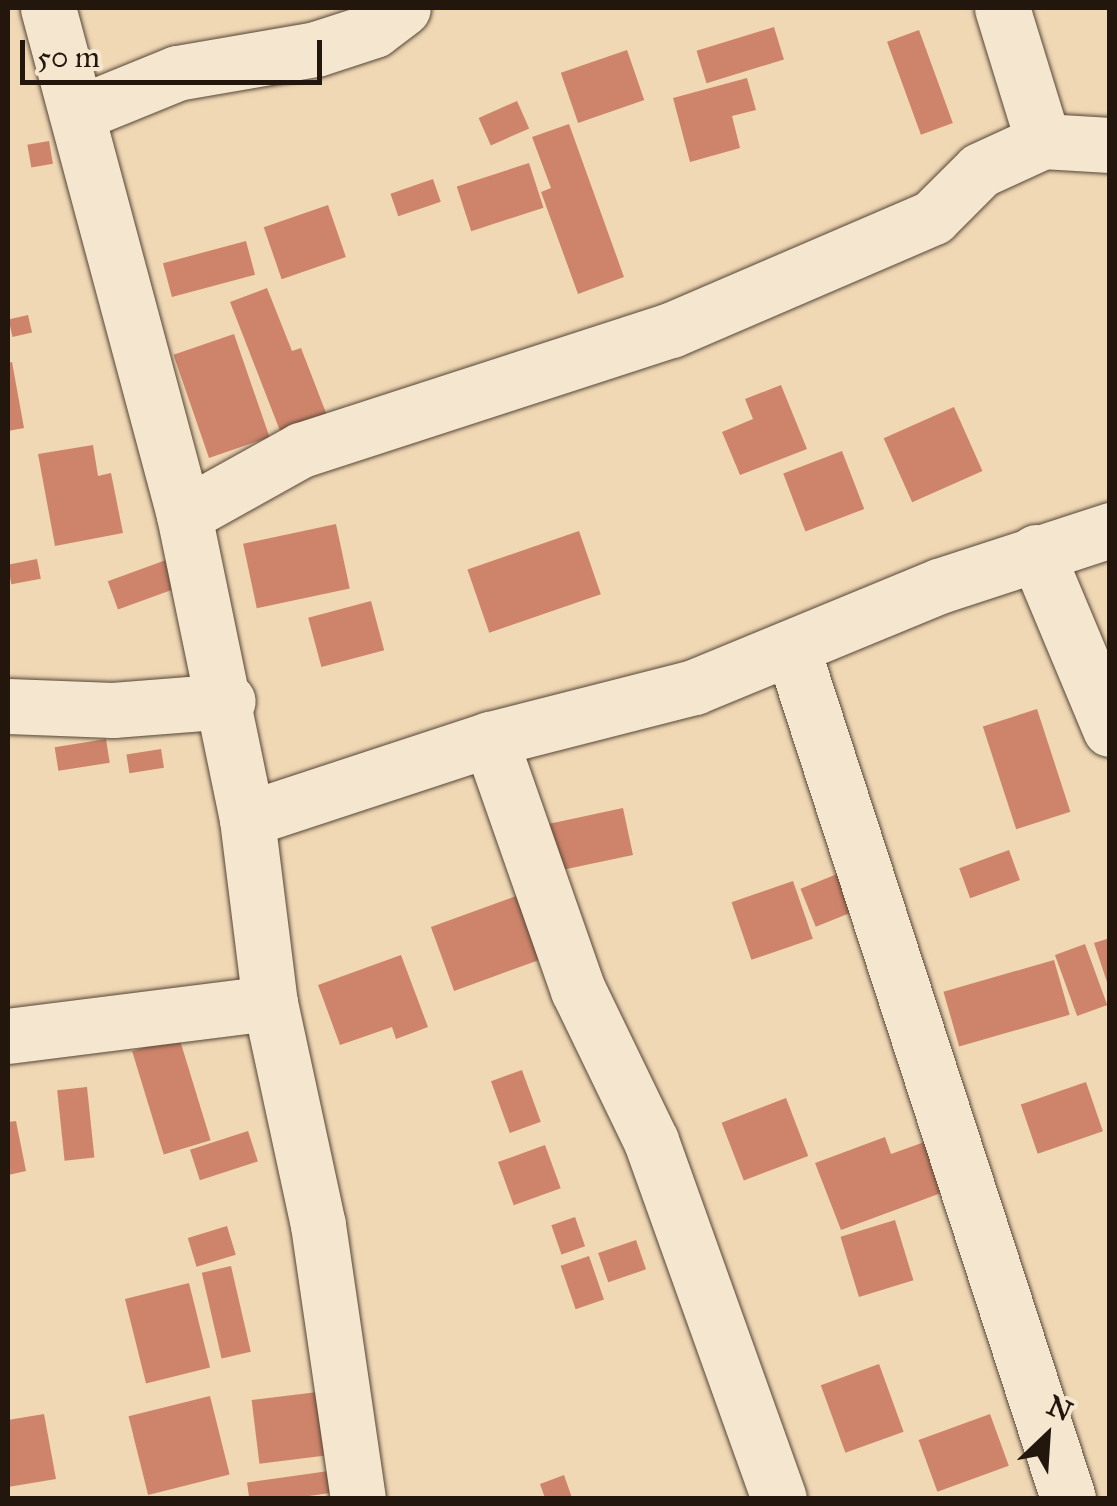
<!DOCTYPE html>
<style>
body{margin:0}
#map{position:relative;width:1117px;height:1506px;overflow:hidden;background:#f0d8b5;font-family:"IM FELL Great Primer",serif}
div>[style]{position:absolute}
.building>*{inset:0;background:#ce846b;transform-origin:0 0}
.roads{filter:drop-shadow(0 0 2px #564636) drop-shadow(0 0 2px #564636)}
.minor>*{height:55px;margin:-27.5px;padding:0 27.5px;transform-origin:27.5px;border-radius:27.5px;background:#f5e6cf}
span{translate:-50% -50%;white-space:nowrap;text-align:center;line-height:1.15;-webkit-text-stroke:10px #f5e6cf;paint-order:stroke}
.frame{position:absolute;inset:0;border:10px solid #23160c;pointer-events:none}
.north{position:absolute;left:997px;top:1386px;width:100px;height:100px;-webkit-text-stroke:8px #f5e6cf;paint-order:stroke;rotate:25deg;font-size:28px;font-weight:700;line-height:40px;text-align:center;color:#23160c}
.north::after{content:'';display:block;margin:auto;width:35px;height:45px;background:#23160c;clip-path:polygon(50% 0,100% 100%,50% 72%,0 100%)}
.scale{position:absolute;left:20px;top:40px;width:302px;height:45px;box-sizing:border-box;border:5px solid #23160c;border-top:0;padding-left:12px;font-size:30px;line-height:35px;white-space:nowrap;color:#23160c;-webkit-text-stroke:8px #f5e6cf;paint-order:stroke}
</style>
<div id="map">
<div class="building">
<div style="left:774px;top:27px;width:34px;height:81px;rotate:73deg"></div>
<div style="left:919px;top:30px;width:99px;height:34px;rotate:70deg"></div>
<div style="left:627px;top:50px;width:53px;height:70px;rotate:71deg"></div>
<div style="clip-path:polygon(747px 78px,756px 110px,732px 116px,740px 148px,690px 162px,673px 98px)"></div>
<div style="left:517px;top:101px;width:30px;height:42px;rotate:66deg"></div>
<div style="clip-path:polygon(569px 124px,624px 277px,578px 294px,541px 192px,551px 188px,532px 137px)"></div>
<div style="left:49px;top:141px;width:23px;height:22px;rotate:80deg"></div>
<div style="left:529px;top:163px;width:47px;height:76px;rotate:72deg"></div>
<div style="left:433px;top:179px;width:24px;height:45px;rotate:71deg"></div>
<div style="left:328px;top:205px;width:55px;height:68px;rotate:71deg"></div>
<div style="left:246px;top:241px;width:35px;height:86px;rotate:75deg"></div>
<div style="clip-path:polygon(267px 288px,292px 351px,301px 348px,328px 418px,282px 436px,230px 302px)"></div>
<div style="left:28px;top:315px;width:18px;height:20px;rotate:77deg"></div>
<div style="left:234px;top:334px;width:109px;height:64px;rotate:71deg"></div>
<div style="clip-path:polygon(12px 362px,24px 428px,8px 431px,8px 363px)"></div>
<div style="clip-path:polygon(781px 385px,807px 449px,740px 475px,722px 432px,753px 419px,745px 399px)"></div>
<div style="left:954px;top:407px;width:70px;height:77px;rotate:66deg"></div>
<div style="clip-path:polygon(93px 445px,98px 476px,111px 473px,123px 533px,55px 546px,38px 454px)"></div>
<div style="left:842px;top:451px;width:62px;height:63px;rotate:69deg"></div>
<div style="left:336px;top:524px;width:66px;height:95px;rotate:78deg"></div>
<div style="left:579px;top:531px;width:67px;height:118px;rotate:71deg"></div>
<div style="left:37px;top:559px;width:20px;height:30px;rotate:79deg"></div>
<div style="left:166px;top:560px;width:30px;height:62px;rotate:70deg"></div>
<div style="left:371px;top:601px;width:51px;height:65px;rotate:75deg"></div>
<div style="left:1037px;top:709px;width:108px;height:57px;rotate:72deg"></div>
<div style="left:106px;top:739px;width:24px;height:52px;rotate:81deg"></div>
<div style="left:161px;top:749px;width:19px;height:35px;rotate:81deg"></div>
<div style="left:623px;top:808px;width:48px;height:80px;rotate:78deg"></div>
<div style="left:1009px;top:850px;width:32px;height:53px;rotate:70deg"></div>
<div style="left:857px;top:866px;width:41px;height:61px;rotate:68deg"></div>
<div style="left:793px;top:881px;width:61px;height:65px;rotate:71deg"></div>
<div style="left:538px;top:888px;width:68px;height:114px;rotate:70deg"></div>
<div style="clip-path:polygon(1110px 938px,1110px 988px,1109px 988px,1094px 943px)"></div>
<div style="left:1085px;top:944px;width:65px;height:32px;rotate:70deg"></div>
<div style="clip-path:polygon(401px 955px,428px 1027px,396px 1039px,392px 1027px,340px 1045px,318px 985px)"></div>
<div style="left:1054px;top:960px;width:57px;height:115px;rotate:74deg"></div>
<div style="left:179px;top:1037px;width:108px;height:49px;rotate:73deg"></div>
<div style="left:522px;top:1070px;width:55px;height:33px;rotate:70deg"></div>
<div style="left:1086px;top:1082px;width:52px;height:69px;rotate:71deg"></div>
<div style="left:87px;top:1087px;width:71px;height:30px;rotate:84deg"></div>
<div style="left:786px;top:1098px;width:62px;height:69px;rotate:69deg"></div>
<div style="clip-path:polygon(16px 1121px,26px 1171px,8px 1175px,8px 1122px)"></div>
<div style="left:248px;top:1131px;width:32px;height:61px;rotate:72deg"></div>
<div style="clip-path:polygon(941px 1136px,960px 1186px,841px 1230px,815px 1163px,885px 1137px,891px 1154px)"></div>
<div style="left:545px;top:1145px;width:46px;height:50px;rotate:70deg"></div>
<div style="left:575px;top:1217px;width:31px;height:25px;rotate:71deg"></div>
<div style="left:895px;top:1220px;width:63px;height:57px;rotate:73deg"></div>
<div style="left:227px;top:1226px;width:30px;height:41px;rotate:73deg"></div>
<div style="left:636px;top:1240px;width:31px;height:40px;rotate:71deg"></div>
<div style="left:589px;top:1256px;width:46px;height:30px;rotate:71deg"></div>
<div style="left:231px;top:1266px;width:88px;height:30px;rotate:77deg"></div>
<div style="left:189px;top:1283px;width:87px;height:66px;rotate:76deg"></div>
<div style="left:879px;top:1364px;width:72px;height:62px;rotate:70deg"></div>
<div style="left:334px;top:1390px;width:64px;height:83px;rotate:83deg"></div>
<div style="left:210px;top:1396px;width:81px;height:84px;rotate:76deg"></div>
<div style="clip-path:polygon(44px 1414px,56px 1479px,8px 1487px,8px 1420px)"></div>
<div style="left:990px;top:1414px;width:55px;height:76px;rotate:70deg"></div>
<div style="left:350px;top:1468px;width:22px;height:104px;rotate:82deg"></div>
<div style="clip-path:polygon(564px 1475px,572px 1498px,545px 1498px,540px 1484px)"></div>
</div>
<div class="roads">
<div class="minor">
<div style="left:48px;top:8px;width:525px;rotate:74.98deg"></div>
<div style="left:184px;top:515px;width:310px;rotate:78.3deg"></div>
<div style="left:247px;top:819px;width:256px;rotate:-18.2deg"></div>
<div style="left:490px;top:739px;width:211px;rotate:-14.3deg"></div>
<div style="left:694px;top:687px;width:265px;rotate:-22.4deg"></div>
<div style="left:939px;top:586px;width:180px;rotate:-18.1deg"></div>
<div style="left:1002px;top:8px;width:139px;rotate:72.9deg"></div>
<div style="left:79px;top:113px;width:106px;rotate:-22.2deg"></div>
<div style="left:177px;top:73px;width:141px;rotate:-9.8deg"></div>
<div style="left:316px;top:49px;width:61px;rotate:-18.1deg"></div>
<div style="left:374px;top:30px;width:36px;rotate:-37deg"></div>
<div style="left:184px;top:515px;width:134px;rotate:-29.1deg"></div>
<div style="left:301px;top:450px;width:389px;rotate:-18deg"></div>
<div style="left:671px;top:330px;width:285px;rotate:-23.3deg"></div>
<div style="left:933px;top:217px;width:66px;rotate:-45deg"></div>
<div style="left:980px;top:170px;width:69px;rotate:-24.7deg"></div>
<div style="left:1043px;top:141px;width:67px;rotate:3.4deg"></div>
<div style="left:1036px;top:552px;width:192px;rotate:67.3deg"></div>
<div style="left:792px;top:648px;width:894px;rotate:72.01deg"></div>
<div style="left:8px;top:706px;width:105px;rotate:2.2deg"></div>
<div style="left:113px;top:710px;width:115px;rotate:-4.5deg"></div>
<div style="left:490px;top:739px;width:266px;rotate:70.7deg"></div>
<div style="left:578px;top:990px;width:168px;rotate:64.2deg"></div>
<div style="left:651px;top:1141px;width:379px;rotate:70.3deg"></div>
<div style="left:247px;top:819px;width:185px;rotate:82.9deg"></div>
<div style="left:270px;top:1003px;width:227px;rotate:77.8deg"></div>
<div style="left:318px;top:1225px;width:276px;rotate:81.7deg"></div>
<div style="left:8px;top:1036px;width:264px;rotate:-7.2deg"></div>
</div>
</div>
<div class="frame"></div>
<div class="north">N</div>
<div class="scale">50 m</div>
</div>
